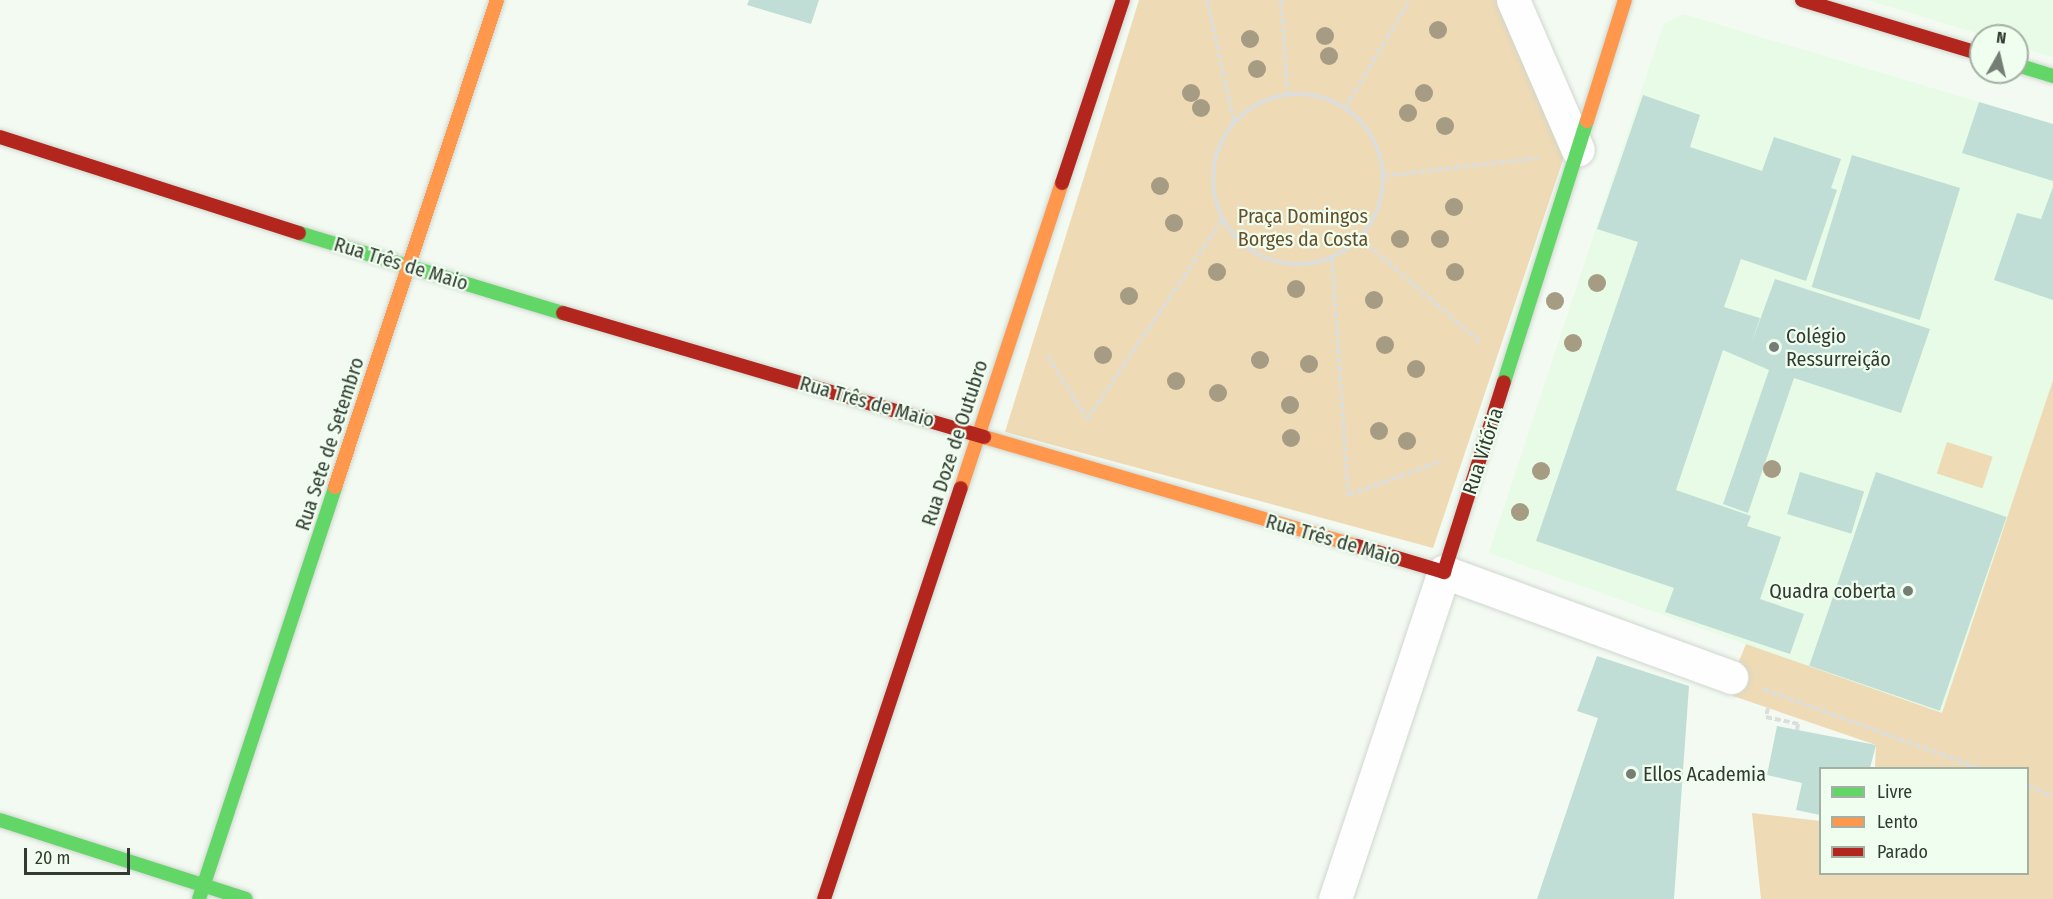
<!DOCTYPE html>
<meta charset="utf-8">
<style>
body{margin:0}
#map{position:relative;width:2053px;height:899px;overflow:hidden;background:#f3faf2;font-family:"Fira Sans Condensed",sans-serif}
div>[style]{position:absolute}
.built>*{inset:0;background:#e7fbe6}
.green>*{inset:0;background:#eedab5;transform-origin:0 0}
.building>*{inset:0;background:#c0ded6;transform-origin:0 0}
.path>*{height:4px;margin-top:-2px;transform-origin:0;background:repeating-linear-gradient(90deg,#dcdedc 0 6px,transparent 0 9px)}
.path>.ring{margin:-2px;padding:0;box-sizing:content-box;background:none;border:4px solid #dcdedc;border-radius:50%}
.roads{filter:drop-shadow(0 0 2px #cfd7cf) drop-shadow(0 0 2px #cfd7cf)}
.street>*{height:33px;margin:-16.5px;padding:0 16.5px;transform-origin:16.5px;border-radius:16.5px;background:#fdfefd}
.fast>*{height:14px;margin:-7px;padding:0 7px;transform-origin:7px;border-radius:7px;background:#63d668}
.slow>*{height:14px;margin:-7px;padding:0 7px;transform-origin:7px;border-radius:7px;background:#ff974d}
.jam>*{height:14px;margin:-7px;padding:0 7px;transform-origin:7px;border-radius:7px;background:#b3261e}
.trees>*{width:18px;height:18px;margin:-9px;border-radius:50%;background:#a69c83}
.dots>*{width:16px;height:16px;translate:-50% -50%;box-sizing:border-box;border:3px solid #f0feef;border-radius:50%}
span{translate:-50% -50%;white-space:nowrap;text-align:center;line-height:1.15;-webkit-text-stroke:4.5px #f0feef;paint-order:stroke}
.park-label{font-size:20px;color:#674f29}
.street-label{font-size:20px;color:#313b31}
.poi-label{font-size:20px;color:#313b31}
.left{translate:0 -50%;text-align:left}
.right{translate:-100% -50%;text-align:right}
.legend{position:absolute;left:1819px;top:767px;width:210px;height:108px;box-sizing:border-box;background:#f0feef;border:2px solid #a4b0a3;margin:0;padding:8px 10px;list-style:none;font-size:18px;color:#313b31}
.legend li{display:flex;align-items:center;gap:12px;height:30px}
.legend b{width:30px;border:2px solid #a4b0a3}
.north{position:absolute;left:1969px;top:24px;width:60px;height:60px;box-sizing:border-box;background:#f0feef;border:2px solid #a4b0a3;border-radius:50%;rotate:8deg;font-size:16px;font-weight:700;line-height:24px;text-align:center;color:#313b31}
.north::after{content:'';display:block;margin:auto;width:21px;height:27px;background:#757e75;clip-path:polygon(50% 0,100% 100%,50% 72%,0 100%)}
.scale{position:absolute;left:24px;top:848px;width:106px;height:27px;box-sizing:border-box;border:3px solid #313b31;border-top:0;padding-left:8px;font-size:18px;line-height:21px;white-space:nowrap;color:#313b31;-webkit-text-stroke:4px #f0feef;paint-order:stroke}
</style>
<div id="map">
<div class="built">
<div style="clip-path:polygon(1868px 0,2053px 0,2053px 57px,2017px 46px,2017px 36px,1986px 36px)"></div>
<div style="clip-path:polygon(1683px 14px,2053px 124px,2053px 380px,1942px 714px,1489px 553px,1660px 34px,1664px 24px)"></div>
</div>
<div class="green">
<div style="clip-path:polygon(1139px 0,1500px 0,1565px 154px,1433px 548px,1005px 432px)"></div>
<div style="clip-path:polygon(2053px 380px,2053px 899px,1761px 899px,1752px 813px,1820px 821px,1820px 874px,2028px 874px,2028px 768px,1875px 768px,1876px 745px,1733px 696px,1729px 686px,1746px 644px,1942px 713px)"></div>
<div style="left:1947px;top:442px;width:48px;height:33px;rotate:18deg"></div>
</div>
<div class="building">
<div style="clip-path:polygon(749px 0,819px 0,811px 24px,747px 5px)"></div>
<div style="clip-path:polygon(1643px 95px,1700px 115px,1690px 147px,1762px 171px,1774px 137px,1841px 159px,1831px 188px,1837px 190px,1806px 281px,1741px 259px,1724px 307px,1760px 318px,1750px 347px,1775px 279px,1930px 329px,1901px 413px,1794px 378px,1748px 513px,1723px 504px,1769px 370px,1723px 350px,1676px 490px,1751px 516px,1747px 526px,1781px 537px,1760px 599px,1804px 614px,1790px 654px,1665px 612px,1674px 588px,1536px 541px,1638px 242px,1597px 229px)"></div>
<div style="clip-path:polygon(1979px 102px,2053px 124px,2053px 181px,1962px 153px)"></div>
<div style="left:1852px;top:155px;width:113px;height:138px;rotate:17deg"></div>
<div style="clip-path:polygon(2053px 187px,2053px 300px,1994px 280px,2017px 213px,2041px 219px)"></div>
<div style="left:1800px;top:472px;width:67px;height:44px;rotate:17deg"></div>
<div style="left:1876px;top:472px;width:138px;height:205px;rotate:19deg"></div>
<div style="clip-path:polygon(1597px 656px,1689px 686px,1674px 899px,1537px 899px,1598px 718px,1577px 711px)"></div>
<div style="clip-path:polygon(1777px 726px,1876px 745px,1870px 768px,1820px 768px,1820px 815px,1796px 810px,1802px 783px,1767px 775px)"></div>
</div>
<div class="path">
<div style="left:1207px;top:0;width:125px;rotate:77.5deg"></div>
<div style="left:1281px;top:0;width:95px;rotate:85.8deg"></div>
<div class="ring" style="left:1213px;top:94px;width:166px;height:166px"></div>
<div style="left:1345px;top:108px;width:126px;rotate:-59deg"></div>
<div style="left:1383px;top:176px;width:156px;rotate:-6.6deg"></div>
<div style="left:1360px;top:238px;width:159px;rotate:40.9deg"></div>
<div style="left:1332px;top:258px;width:238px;rotate:86.1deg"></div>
<div style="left:1348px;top:495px;width:100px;rotate:-19.9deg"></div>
<div style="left:1047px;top:355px;width:75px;rotate:58deg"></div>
<div style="left:1087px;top:419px;width:240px;rotate:-55.8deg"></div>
<div style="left:1763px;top:689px;width:230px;rotate:20.1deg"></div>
<div style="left:1768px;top:708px;width:9px;rotate:103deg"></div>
<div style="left:1766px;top:717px;width:33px;rotate:12deg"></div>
<div style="left:1798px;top:724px;width:6px;rotate:99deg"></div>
<div style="left:2028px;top:786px;width:27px;rotate:22deg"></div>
</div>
<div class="roads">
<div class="street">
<div style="left:1513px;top:0;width:163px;rotate:66.6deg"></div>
<div style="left:1335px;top:899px;width:345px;rotate:-71.6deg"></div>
<div style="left:1444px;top:572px;width:306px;rotate:20.1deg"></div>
</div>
<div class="fast">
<div style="left:2017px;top:65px;width:38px;rotate:17deg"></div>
<div style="left:299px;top:233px;width:276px;rotate:16.9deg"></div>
<div style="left:1504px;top:382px;width:274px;rotate:-72.4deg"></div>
<div style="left:0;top:820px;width:258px;rotate:17.8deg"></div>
<div style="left:199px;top:899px;width:434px;rotate:-71.7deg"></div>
</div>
<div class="slow">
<div style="left:1587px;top:121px;width:127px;rotate:-72.6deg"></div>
<div style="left:984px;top:437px;width:389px;rotate:16.3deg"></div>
<div style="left:335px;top:487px;width:513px;rotate:-71.6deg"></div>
<div style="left:961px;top:488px;width:321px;rotate:-71.7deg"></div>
</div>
<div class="jam">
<div style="left:1802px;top:0;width:187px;rotate:16.8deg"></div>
<div style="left:0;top:137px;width:314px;rotate:17.8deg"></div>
<div style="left:1062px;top:183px;width:193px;rotate:-71.6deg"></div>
<div style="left:563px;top:313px;width:439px;rotate:16.4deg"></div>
<div style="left:1357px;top:546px;width:91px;rotate:16.6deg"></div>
<div style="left:1444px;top:572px;width:199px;rotate:-72.5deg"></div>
<div style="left:824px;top:899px;width:433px;rotate:-71.6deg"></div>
</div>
</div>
<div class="trees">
<div style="left:1438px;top:30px"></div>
<div style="left:1325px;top:36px"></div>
<div style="left:1250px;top:39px"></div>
<div style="left:1329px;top:56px"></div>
<div style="left:1257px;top:69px"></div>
<div style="left:1191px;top:93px"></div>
<div style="left:1424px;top:93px"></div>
<div style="left:1201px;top:108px"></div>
<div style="left:1408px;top:113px"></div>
<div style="left:1445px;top:126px"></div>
<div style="left:1160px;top:186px"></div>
<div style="left:1454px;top:207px"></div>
<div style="left:1174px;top:223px"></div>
<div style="left:1400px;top:239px"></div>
<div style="left:1440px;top:239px"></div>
<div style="left:1217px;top:272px"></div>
<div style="left:1455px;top:272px"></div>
<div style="left:1597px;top:283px"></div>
<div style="left:1296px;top:289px"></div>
<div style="left:1129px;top:296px"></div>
<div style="left:1374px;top:300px"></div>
<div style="left:1555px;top:301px"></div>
<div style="left:1573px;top:343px"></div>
<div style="left:1385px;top:345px"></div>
<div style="left:1103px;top:355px"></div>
<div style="left:1260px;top:360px"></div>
<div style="left:1309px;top:364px"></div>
<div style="left:1416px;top:369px"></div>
<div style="left:1176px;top:381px"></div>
<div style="left:1218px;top:393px"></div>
<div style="left:1290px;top:405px"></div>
<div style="left:1379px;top:431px"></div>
<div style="left:1291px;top:438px"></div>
<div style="left:1407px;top:441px"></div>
<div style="left:1772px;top:469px"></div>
<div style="left:1541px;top:471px"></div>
<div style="left:1520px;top:512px"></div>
</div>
<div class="dots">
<div style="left:1774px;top:347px;background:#757e75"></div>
<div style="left:1908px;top:591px;background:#757e75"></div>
<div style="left:1631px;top:774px;background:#757e75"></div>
</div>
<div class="park-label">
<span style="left:1303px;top:228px">Praça Domingos<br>Borges da Costa</span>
</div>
<div class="street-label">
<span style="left:401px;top:264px;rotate:17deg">Rua Três de Maio</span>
<span style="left:867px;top:402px;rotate:16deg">Rua Três de Maio</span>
<span style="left:955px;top:443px;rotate:-72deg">Rua Doze de Outubro</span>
<span style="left:330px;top:444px;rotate:-72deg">Rua Sete de Setembro</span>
<span style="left:1483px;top:451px;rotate:-72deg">Rua Vitória</span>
<span style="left:1333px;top:540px;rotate:16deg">Rua Três de Maio</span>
</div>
<div class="poi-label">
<span class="left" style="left:1786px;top:348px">Colégio<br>Ressurreição</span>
<span class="right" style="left:1896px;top:591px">Quadra coberta</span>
<span class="left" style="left:1643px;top:774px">Ellos Academia</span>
</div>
<ul class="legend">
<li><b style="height:8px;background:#63d668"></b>Livre</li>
<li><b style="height:8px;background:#ff974d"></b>Lento</li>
<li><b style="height:8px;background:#b3261e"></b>Parado</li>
</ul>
<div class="north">N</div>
<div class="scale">20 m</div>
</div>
